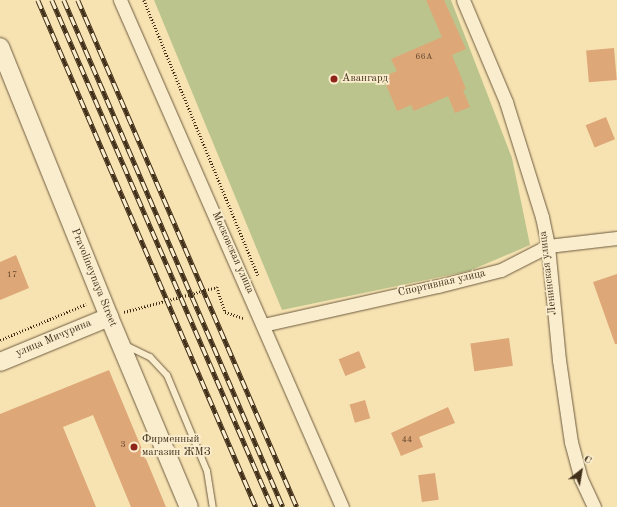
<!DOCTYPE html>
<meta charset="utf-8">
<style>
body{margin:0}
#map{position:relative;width:617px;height:507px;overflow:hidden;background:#f7e3b2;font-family:"Old Standard TT",serif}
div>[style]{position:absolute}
.green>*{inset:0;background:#bcc48d}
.building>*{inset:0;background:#dea778;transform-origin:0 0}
.path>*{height:2.5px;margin-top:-1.25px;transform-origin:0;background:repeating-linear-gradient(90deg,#402e19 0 1px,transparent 0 3px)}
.roads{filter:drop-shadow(0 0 1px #6e5b3f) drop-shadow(0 0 1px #6e5b3f)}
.service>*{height:6px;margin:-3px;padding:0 3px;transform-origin:3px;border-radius:3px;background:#faedcd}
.minor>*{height:13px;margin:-6.5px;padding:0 6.5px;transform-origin:6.5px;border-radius:6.5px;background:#faedcd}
.secondary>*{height:18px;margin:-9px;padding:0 9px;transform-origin:9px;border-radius:9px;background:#faedcd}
.rail>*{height:4.5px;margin-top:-2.25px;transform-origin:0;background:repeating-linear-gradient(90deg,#faedcd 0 9px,#402e19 0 18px);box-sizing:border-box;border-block:1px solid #402e19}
.dots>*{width:11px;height:11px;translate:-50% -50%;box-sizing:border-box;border:2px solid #faedcd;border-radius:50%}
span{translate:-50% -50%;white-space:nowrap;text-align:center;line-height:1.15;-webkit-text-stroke:3.5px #faedcd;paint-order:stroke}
.number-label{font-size:9px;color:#684c31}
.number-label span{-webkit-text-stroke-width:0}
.poi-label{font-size:11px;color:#402e19}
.left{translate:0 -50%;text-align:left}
.street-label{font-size:11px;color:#402e19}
.north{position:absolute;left:561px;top:451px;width:40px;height:40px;-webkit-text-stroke:3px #faedcd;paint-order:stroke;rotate:31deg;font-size:11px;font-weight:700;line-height:16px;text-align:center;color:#402e19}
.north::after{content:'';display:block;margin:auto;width:14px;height:18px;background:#402e19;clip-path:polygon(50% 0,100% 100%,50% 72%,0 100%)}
</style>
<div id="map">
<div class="green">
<div style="clip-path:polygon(154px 0,451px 0,512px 158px,530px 245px,469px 271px,282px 310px)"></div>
</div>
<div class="building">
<div style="clip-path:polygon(426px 0,444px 0,466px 49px,452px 55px,466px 89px,463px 90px,470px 107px,455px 113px,448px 96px,414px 111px,411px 105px,397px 111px,383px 77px,397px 71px,391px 59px,442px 37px)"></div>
<div style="left:614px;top:48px;width:32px;height:28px;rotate:85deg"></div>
<div style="left:606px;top:117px;width:24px;height:22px;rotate:68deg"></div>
<div style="clip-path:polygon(16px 255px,29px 288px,0 300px,0 262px)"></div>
<div style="clip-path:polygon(617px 274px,617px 344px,615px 344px,593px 282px)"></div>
<div style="left:509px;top:338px;width:28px;height:39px;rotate:82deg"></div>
<div style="left:359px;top:351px;width:18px;height:22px;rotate:68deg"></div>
<div style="clip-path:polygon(109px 370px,166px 507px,131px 507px,93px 415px,63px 427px,96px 507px,0 507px,0 414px)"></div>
<div style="left:365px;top:400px;width:19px;height:16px;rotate:74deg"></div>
<div style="clip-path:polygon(448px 407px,455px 423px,419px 437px,423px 447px,401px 456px,391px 433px)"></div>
<div style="left:435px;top:473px;width:27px;height:17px;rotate:82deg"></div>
</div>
<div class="path">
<div style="left:144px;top:0;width:298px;rotate:67.5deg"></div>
<div style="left:124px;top:312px;width:96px;rotate:-15deg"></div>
<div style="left:217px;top:287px;width:26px;rotate:72deg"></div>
<div style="left:225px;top:312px;width:20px;rotate:18deg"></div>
<div style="left:0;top:340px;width:93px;rotate:-22.7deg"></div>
</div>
<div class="roads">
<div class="service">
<div style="left:125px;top:345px;width:28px;rotate:26deg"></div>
<div style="left:150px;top:357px;width:25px;rotate:47deg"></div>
<div style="left:167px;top:375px;width:104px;rotate:67.4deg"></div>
<div style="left:207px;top:471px;width:36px;rotate:81deg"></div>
</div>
<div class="minor">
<div style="left:120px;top:0;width:553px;rotate:66.35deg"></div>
<div style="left:463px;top:0;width:111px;rotate:67.1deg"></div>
<div style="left:506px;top:102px;width:121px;rotate:72.6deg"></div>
<div style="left:542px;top:217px;width:30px;rotate:78deg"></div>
<div style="left:548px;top:246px;width:115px;rotate:84.5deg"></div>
<div style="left:559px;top:360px;width:83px;rotate:81.7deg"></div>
<div style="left:571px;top:442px;width:38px;rotate:75deg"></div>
<div style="left:581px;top:479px;width:31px;rotate:65deg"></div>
<div style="left:263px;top:325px;width:179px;rotate:-12.6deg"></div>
<div style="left:438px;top:286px;width:65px;rotate:-14.3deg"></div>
<div style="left:501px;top:270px;width:53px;rotate:-27.1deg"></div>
<div style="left:548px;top:246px;width:69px;rotate:-6.6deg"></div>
</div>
<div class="secondary">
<div style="left:0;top:47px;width:291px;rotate:68deg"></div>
<div style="left:109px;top:317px;width:206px;rotate:67.2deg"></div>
<div style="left:0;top:362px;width:118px;rotate:-22.4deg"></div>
</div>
</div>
<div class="rail">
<div style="left:38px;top:0;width:552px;rotate:66.73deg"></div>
<div style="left:52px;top:0;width:553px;rotate:66.54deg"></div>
<div style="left:64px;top:0;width:552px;rotate:66.64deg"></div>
<div style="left:78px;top:0;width:552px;rotate:66.64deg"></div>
</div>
<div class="dots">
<div style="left:334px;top:79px;background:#8f2418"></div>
<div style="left:134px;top:447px;background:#8f2418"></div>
</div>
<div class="number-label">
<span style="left:424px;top:57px">66А</span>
<span style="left:12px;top:275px">17</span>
<span style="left:407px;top:440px">44</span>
<span style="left:123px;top:445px">3</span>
</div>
<div class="poi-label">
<span class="left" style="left:342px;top:79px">Авангард</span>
<span class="left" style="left:142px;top:447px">Фирменный<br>магазин ЖМЗ</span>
</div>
<div class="street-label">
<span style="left:232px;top:253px;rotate:66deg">Московская улица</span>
<span style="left:549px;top:273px;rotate:-97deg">Ленинская улица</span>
<span style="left:93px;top:278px;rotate:68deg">Pravolineynaya Street</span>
<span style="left:442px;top:284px;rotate:-13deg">Спортивная улица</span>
<span style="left:54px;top:339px;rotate:-23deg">улица Мичурина</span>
</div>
<div class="north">С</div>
</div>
